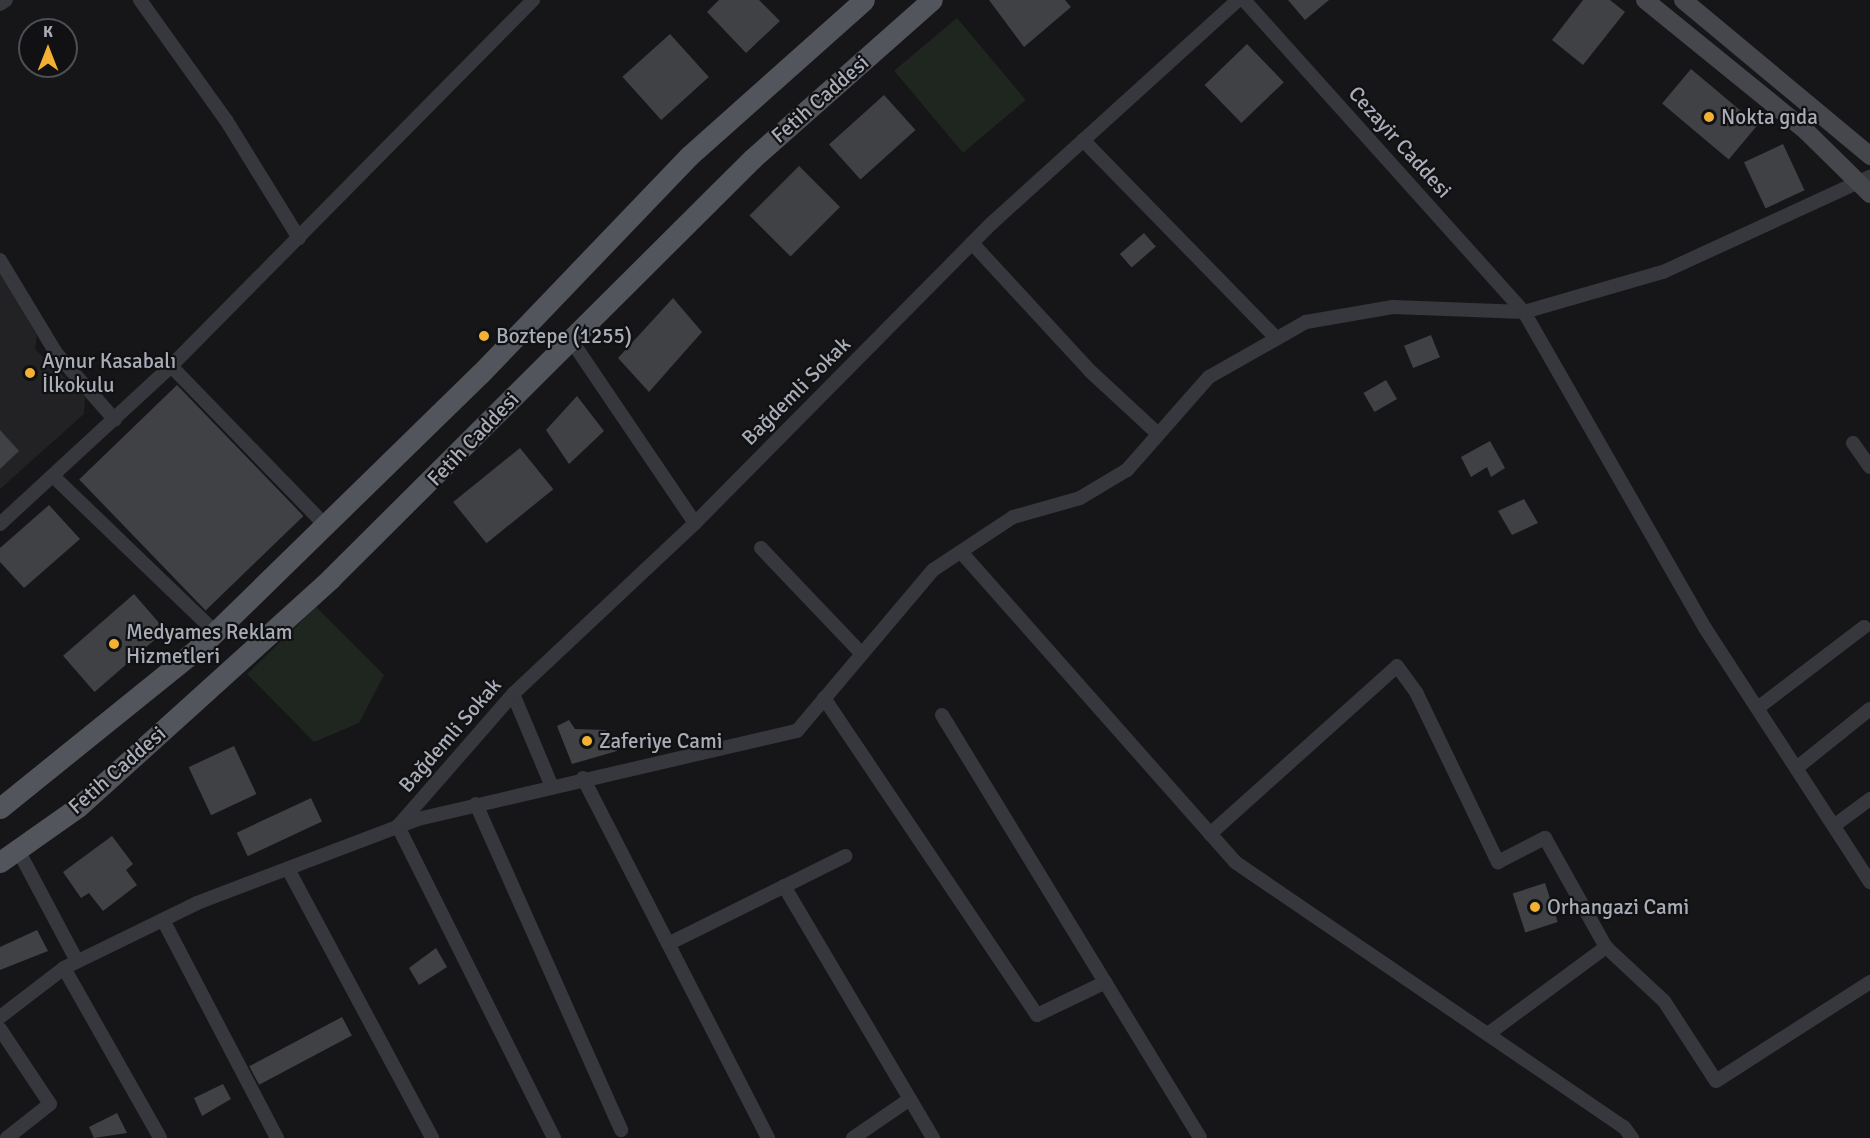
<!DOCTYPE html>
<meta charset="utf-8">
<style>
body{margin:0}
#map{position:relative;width:1870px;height:1138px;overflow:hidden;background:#161618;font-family:Signika,sans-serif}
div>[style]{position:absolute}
.built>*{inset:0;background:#222225}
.green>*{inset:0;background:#1e261f;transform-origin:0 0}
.building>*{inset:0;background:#404145;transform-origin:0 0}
.street>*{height:14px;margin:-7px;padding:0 7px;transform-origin:7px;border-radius:7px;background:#37383d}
.secondary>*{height:18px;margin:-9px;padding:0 9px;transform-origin:9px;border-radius:9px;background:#45474d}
.primary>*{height:21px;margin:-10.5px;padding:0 10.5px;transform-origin:10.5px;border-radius:10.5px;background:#53555c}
.dots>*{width:16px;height:16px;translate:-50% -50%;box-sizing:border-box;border:3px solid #111113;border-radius:50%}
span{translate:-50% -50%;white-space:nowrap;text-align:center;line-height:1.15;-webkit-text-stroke:4.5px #111113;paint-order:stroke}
.street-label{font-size:21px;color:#a8adb8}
.poi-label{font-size:21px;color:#a8adb8}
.left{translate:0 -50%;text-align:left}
.north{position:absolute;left:18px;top:18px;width:60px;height:60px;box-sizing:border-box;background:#111113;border:2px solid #4d4f55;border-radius:50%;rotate:0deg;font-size:16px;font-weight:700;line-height:24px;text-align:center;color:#a8adb8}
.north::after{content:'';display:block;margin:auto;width:21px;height:27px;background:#f2b134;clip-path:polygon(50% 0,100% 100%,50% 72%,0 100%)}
</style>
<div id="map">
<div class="built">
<div style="clip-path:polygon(0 272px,37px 336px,35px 349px,85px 397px,84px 414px,0 489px)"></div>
</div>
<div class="green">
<div style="left:957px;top:18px;width:107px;height:82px;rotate:50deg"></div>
<div style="clip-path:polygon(316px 607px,384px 675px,359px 723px,314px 742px,247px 674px)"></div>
</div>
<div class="building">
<div style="clip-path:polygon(719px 0,759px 0,780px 21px,746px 53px,707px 12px)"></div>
<div style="clip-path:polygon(989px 0,1065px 0,1071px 7px,1024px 47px)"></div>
<div style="clip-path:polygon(1288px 0,1329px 0,1305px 20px)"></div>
<div style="clip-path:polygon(1583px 0,1610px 0,1625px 12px,1583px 65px,1552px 40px)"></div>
<div style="left:670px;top:34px;width:58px;height:64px;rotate:48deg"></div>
<div style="left:1247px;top:44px;width:53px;height:59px;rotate:46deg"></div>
<div style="left:1691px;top:69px;width:87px;height:45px;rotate:40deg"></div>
<div style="left:884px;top:95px;width:47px;height:74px;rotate:48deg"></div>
<div style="left:1783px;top:144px;width:51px;height:43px;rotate:65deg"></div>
<div style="left:799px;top:166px;width:58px;height:70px;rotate:45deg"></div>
<div style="left:1144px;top:233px;width:18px;height:32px;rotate:49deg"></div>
<div style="clip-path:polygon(673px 298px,702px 332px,649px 392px,618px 358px)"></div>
<div style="left:1431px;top:335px;width:24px;height:29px;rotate:68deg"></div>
<div style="left:1386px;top:380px;width:22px;height:26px;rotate:60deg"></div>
<div style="left:177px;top:385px;width:182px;height:136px;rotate:46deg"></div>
<div style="clip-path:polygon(577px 396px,604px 431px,569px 464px,546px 430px)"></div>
<div style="clip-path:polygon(0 430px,19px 451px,0 469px)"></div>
<div style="clip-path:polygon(1490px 441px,1505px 468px,1491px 477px,1487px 467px,1471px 477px,1461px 457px)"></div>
<div style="left:520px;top:448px;width:53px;height:86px;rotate:51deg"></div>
<div style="clip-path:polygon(1524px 499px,1538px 523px,1512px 535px,1498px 511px)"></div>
<div style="clip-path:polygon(49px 505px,80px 539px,24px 588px,0 562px,0 548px)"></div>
<div style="left:134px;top:594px;width:48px;height:94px;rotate:49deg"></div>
<div style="clip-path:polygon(569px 720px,575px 729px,606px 730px,617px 751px,572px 764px,557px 726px)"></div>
<div style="left:234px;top:746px;width:53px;height:50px;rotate:65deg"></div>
<div style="left:311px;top:798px;width:26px;height:82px;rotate:65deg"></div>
<div style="clip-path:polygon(112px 836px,133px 864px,126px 870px,137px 885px,103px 911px,89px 893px,81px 898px,63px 872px)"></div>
<div style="left:1545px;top:883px;width:41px;height:34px;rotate:72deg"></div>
<div style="clip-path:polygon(37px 930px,48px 951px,0 970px,0 947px)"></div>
<div style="clip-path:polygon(436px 948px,447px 967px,419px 985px,409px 968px)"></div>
<div style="left:342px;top:1017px;width:21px;height:105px;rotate:62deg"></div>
<div style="clip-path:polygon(223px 1084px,231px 1099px,202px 1116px,194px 1098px)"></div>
<div style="clip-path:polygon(117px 1113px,127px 1133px,94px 1138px,89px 1127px)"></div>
</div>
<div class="street">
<div style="left:140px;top:0;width:148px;rotate:54.4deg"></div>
<div style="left:226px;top:120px;width:139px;rotate:58.3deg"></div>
<div style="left:1244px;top:0;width:419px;rotate:48.1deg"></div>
<div style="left:1524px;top:312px;width:364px;rotate:60.2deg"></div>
<div style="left:1705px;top:628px;width:303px;rotate:57deg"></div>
<div style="left:0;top:4px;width:7px;rotate:-34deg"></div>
<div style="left:1083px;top:140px;width:277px;rotate:45.7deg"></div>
<div style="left:972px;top:243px;width:174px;rotate:47.3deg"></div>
<div style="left:1090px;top:371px;width:93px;rotate:42.8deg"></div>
<div style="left:0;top:260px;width:109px;rotate:58.9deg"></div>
<div style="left:56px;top:353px;width:89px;rotate:48.6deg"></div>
<div style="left:571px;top:340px;width:221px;rotate:55.9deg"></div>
<div style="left:171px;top:366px;width:223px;rotate:45.9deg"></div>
<div style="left:1853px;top:443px;width:29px;rotate:55deg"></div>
<div style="left:53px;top:476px;width:225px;rotate:43.9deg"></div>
<div style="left:0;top:524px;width:233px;rotate:-42.7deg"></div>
<div style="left:171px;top:366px;width:515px;rotate:-45.31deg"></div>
<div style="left:761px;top:548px;width:144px;rotate:46.4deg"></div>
<div style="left:961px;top:552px;width:414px;rotate:48.5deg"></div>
<div style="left:1235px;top:862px;width:471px;rotate:34.3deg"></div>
<div style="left:1624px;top:1127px;width:14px;rotate:54deg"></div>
<div style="left:513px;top:694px;width:101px;rotate:67.2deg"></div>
<div style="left:824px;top:698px;width:382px;rotate:56.1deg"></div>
<div style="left:1037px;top:1015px;width:76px;rotate:-25.6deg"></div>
<div style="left:1759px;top:707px;width:132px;rotate:-37.3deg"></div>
<div style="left:942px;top:715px;width:495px;rotate:58.6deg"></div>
<div style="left:1799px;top:766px;width:91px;rotate:-38.8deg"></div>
<div style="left:583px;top:778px;width:405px;rotate:62.8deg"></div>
<div style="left:476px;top:804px;width:357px;rotate:66deg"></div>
<div style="left:1835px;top:825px;width:44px;rotate:-36.6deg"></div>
<div style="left:1210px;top:834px;width:251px;rotate:-41.9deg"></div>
<div style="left:1397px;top:666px;width:34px;rotate:54deg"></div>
<div style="left:1417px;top:694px;width:187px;rotate:64.3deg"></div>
<div style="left:1498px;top:862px;width:53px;rotate:-27.1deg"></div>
<div style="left:1545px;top:838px;width:125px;rotate:60.8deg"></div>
<div style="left:18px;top:850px;width:126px;rotate:62deg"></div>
<div style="left:288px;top:869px;width:305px;rotate:61.8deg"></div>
<div style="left:784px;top:886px;width:293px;rotate:59.4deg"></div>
<div style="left:163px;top:920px;width:246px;rotate:62.4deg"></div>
<div style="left:668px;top:944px;width:198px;rotate:-26.4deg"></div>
<div style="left:64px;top:968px;width:195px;rotate:60.5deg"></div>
<div style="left:0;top:1017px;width:81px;rotate:-37.4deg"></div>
<div style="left:64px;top:968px;width:148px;rotate:-26deg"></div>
<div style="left:197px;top:903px;width:236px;rotate:-20.8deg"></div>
<div style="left:418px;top:819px;width:389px;rotate:-13.1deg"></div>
<div style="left:797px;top:731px;width:211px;rotate:-49.8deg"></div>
<div style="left:933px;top:570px;width:96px;rotate:-33.5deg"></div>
<div style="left:1013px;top:517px;width:70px;rotate:-15.8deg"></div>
<div style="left:1080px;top:498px;width:55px;rotate:-30.8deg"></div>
<div style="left:1127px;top:470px;width:124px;rotate:-48.6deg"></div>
<div style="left:1209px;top:377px;width:112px;rotate:-29.6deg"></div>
<div style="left:1306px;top:322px;width:88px;rotate:-9.8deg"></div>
<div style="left:1393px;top:307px;width:131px;rotate:2.2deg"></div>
<div style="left:1524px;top:312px;width:145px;rotate:-16.1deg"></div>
<div style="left:1663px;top:272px;width:228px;rotate:-24.7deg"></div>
<div style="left:0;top:1029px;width:90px;rotate:56.3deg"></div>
<div style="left:50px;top:1104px;width:55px;rotate:141.7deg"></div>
<div style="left:1488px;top:1034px;width:147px;rotate:-36.4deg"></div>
<div style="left:1606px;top:947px;width:79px;rotate:43deg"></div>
<div style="left:1664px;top:1001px;width:95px;rotate:57deg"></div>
<div style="left:1716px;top:1081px;width:183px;rotate:-32.7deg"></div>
<div style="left:554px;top:1138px;width:349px;rotate:-116.6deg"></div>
<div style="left:398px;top:826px;width:175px;rotate:-48.9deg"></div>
<div style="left:513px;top:694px;width:250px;rotate:-43.2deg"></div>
<div style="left:695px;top:523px;width:422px;rotate:-45.3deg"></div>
<div style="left:992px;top:223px;width:332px;rotate:-42.2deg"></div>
<div style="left:853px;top:1138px;width:69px;rotate:-34.4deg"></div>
</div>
<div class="secondary">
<div style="left:1645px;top:0;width:208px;rotate:39.1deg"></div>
<div style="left:1806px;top:131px;width:90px;rotate:44.5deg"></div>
<div style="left:1683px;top:0;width:244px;rotate:39.8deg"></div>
</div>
<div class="primary">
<div style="left:0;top:808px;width:258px;rotate:-38.9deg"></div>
<div style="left:201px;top:646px;width:390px;rotate:-44.3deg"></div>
<div style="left:480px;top:374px;width:302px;rotate:-46.2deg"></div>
<div style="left:689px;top:156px;width:234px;rotate:-41.7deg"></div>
<div style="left:0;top:862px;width:95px;rotate:-35.2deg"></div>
<div style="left:78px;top:807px;width:341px;rotate:-42.1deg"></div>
<div style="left:331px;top:578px;width:594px;rotate:-44.86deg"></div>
<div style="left:752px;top:159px;width:240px;rotate:-41.5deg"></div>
</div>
<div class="dots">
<div style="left:1709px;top:117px;background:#f2b134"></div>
<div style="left:484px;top:336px;background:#f2b134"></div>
<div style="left:30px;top:373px;background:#f2b134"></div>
<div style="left:114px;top:644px;background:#f2b134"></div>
<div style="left:587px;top:741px;background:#f2b134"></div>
<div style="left:1535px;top:907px;background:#f2b134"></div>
</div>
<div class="street-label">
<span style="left:820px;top:99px;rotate:-41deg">Fetih Caddesi</span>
<span style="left:1400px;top:142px;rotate:48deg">Cezayir Caddesi</span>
<span style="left:796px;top:391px;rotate:-45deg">Bağdemli Sokak</span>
<span style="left:473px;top:439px;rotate:-46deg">Fetih Caddesi</span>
<span style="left:450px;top:735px;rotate:-49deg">Bağdemli Sokak</span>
<span style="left:117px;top:770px;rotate:-41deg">Fetih Caddesi</span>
</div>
<div class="poi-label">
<span class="left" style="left:1721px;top:117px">Nokta gıda</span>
<span class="left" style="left:496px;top:336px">Boztepe (1255)</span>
<span class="left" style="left:42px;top:373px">Aynur Kasabalı<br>İlkokulu</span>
<span class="left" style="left:126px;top:644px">Medyames Reklam<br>Hizmetleri</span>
<span class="left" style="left:599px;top:741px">Zaferiye Cami</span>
<span class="left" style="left:1547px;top:907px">Orhangazi Cami</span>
</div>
<div class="north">K</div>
</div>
